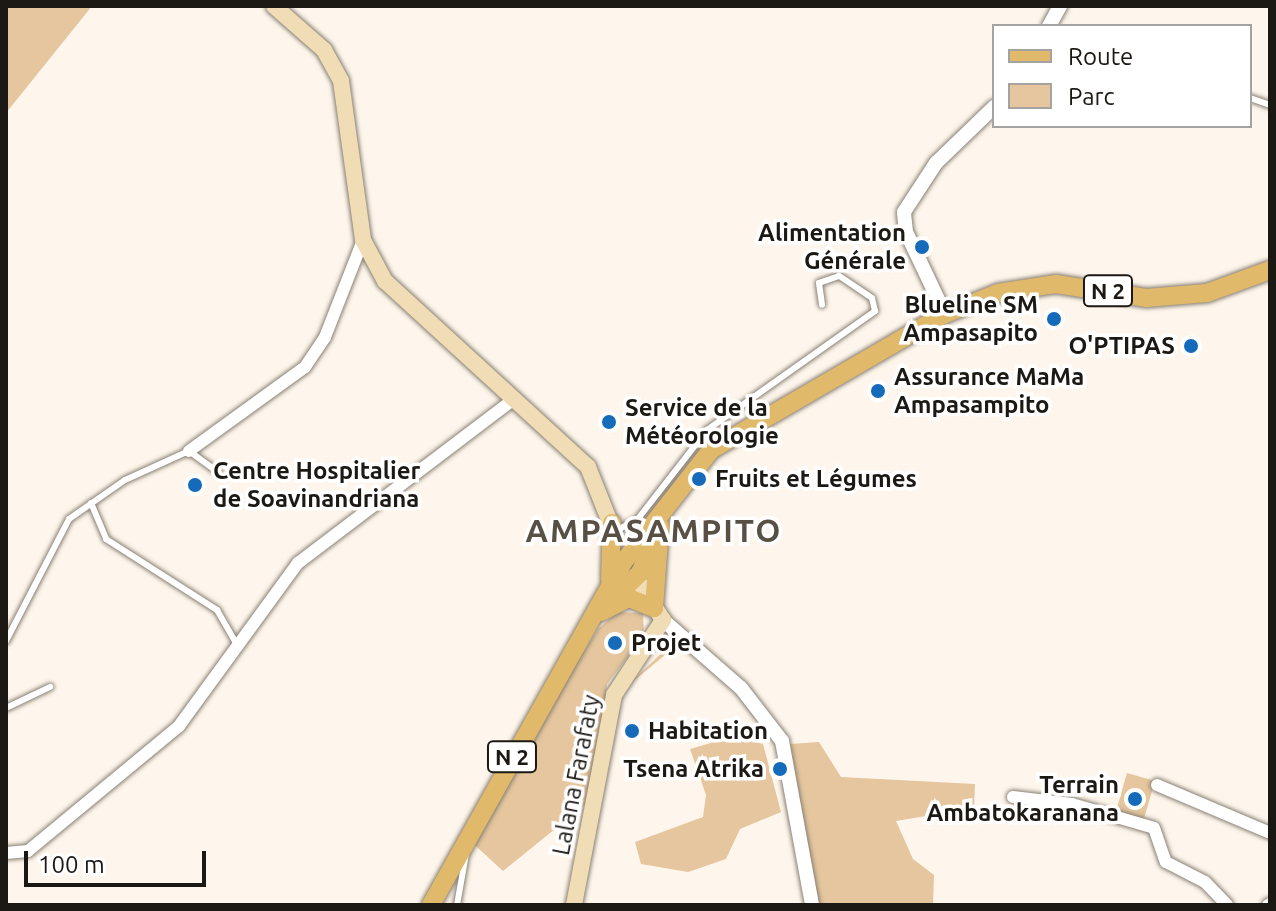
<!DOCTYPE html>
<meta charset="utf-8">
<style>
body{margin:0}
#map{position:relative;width:1276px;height:911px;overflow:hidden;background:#fef6ec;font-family:Ubuntu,sans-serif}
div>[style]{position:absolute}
.green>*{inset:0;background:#e5c69e;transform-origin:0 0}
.roads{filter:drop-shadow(0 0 2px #898074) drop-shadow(0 0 2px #898074)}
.service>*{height:6px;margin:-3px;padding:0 3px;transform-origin:3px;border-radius:3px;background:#fff}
.minor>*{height:12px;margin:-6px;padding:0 6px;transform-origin:6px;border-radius:6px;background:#fff}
.tertiary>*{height:14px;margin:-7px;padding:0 7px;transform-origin:7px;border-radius:7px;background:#fff}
.secondary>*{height:16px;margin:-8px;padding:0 8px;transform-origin:8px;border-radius:8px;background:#f0dcb5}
.primary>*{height:18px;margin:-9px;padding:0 9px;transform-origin:9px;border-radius:9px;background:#e1b96b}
.dots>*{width:22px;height:22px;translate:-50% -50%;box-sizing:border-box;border:4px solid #fff;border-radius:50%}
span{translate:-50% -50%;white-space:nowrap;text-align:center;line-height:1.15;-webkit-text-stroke:7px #fff;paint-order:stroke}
.shield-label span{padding:2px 6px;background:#fff;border:2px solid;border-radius:6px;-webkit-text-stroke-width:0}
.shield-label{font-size:22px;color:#1c1814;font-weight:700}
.poi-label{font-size:24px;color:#1c1814;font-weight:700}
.right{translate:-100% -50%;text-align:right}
.left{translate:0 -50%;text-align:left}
.street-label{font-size:24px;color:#1c1814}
.district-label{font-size:32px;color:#585045;font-weight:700;letter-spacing:2px}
.frame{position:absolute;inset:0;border:8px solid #1c1814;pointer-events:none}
.legend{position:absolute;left:992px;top:24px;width:260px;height:104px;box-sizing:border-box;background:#fff;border:2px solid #a4a3a1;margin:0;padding:10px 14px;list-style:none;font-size:24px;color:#1c1814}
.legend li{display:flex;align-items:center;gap:16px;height:40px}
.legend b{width:40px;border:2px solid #a4a3a1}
.scale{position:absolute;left:24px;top:851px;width:182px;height:36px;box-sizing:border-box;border:4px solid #1c1814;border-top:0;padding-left:10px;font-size:24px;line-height:28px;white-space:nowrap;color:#1c1814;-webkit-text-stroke:6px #fff;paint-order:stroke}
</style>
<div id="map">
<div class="green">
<div style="clip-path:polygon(6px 6px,92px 6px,6px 113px)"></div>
<div style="clip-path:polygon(618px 612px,643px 613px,644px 636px,607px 684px,597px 795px,503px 871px,466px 837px,599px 628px)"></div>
<div style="clip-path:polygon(672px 643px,684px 651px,665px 655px,625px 688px)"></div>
<div style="clip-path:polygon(735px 736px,763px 744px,781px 812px,740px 829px,726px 859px,688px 872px,641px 864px,635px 842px,703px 817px,706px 795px,690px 749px)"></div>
<div style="clip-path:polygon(819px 742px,841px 777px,975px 784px,974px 808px,896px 821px,913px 859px,934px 875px,933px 905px,817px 905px,790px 744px)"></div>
<div style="left:1127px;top:773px;width:29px;height:46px;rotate:16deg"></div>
</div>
<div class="roads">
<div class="service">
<div style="left:1250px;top:98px;width:21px;rotate:19deg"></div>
<div style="left:91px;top:503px;width:39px;rotate:67deg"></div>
<div style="left:106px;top:539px;width:132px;rotate:32.6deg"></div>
<div style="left:217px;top:610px;width:36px;rotate:60deg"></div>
<div style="left:619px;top:529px;width:20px;rotate:-27deg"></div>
<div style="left:637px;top:520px;width:114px;rotate:-52.1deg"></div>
<div style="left:707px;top:430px;width:206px;rotate:-35.3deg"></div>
<div style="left:875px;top:311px;width:13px;rotate:-103deg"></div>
<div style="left:872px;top:298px;width:40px;rotate:-146deg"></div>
<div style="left:839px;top:276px;width:21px;rotate:161deg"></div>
<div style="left:819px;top:283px;width:22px;rotate:82deg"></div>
<div style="left:6px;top:641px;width:137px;rotate:-62.7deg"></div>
<div style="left:69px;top:519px;width:68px;rotate:-34.9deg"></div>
<div style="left:125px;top:480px;width:70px;rotate:-24.4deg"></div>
<div style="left:189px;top:451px;width:37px;rotate:36deg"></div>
<div style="left:6px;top:708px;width:49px;rotate:-25.5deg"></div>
<div style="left:457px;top:905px;width:52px;rotate:-80deg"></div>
</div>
<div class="minor">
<div style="left:189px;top:451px;width:143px;rotate:-35.9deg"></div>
<div style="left:305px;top:367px;width:36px;rotate:-56deg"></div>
<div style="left:325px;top:337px;width:104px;rotate:-68.6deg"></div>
<div style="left:1157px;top:785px;width:123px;rotate:23deg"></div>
<div style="left:1013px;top:797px;width:59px;rotate:6.8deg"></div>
<div style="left:1072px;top:804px;width:85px;rotate:16.3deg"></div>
<div style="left:1154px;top:828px;width:36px;rotate:71deg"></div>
<div style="left:1166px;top:862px;width:44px;rotate:27.1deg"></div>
<div style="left:1205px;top:882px;width:32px;rotate:46deg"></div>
<div style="left:6px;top:853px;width:22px;rotate:-5deg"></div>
<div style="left:28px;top:851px;width:196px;rotate:-39.6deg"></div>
<div style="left:179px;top:726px;width:202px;rotate:-53.9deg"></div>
<div style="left:298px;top:563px;width:271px;rotate:-37.2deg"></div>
<div style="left:1268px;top:905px;width:2px;rotate:-27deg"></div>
</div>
<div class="tertiary">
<div style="left:1049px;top:26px;width:23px;rotate:-61deg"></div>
<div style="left:945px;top:314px;width:91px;rotate:-115.4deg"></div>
<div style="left:906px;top:232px;width:20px;rotate:-96deg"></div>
<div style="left:904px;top:212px;width:59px;rotate:-56.9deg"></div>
<div style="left:936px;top:163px;width:81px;rotate:-44deg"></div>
<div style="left:663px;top:620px;width:103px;rotate:41.1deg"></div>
<div style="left:741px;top:688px;width:67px;rotate:52.3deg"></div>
<div style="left:782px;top:741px;width:167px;rotate:79.6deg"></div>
</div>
<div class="secondary">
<div style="left:274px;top:6px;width:67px;rotate:41.3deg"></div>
<div style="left:324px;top:50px;width:35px;rotate:61deg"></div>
<div style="left:341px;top:81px;width:161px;rotate:82.1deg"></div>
<div style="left:363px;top:240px;width:47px;rotate:61.8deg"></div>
<div style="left:385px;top:281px;width:275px;rotate:42.5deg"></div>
<div style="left:588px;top:467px;width:73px;rotate:68.3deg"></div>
<div style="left:574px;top:905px;width:214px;rotate:-79.2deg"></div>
<div style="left:614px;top:695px;width:90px;rotate:-56.8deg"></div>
<div style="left:663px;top:620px;width:52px;rotate:-122.5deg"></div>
</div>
<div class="primary">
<div style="left:610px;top:579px;width:56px;rotate:-88deg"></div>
<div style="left:615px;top:597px;width:35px;rotate:-44deg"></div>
<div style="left:640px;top:573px;width:23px;rotate:-67deg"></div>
<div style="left:601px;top:612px;width:31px;rotate:-27deg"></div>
<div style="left:629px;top:598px;width:27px;rotate:22deg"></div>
<div style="left:654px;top:608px;width:82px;rotate:-85.8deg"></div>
<div style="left:431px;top:905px;width:394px;rotate:-60.7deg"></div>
<div style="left:624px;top:561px;width:141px;rotate:-51.9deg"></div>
<div style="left:711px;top:450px;width:271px;rotate:-30.2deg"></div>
<div style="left:945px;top:314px;width:57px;rotate:-21.6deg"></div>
<div style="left:998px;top:293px;width:59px;rotate:-8.8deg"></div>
<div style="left:1056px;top:284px;width:91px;rotate:8.8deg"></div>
<div style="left:1146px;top:298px;width:61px;rotate:-4.7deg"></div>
<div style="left:1207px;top:293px;width:67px;rotate:-20.1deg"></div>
</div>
</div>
<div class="dots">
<div style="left:922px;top:247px;background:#156bb9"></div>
<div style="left:1054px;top:319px;background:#156bb9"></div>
<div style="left:1191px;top:346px;background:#156bb9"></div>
<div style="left:878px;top:391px;background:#156bb9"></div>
<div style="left:609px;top:422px;background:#156bb9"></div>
<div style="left:699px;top:479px;background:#156bb9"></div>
<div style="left:195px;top:485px;background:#156bb9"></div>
<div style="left:615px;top:643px;background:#156bb9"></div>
<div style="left:632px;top:731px;background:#156bb9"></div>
<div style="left:780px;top:769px;background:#156bb9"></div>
<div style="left:1135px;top:799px;background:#156bb9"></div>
</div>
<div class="shield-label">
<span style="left:1108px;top:291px">N 2</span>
<span style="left:512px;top:757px">N 2</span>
</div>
<div class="poi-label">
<span class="right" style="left:906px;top:247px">Alimentation<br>Générale</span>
<span class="right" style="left:1038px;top:319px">Blueline SM<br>Ampasapito</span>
<span class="right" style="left:1175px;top:346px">O'PTIPAS</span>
<span class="left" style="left:894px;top:391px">Assurance MaMa<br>Ampasampito</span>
<span class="left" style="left:625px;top:422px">Service de la<br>Météorologie</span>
<span class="left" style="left:213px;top:485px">Centre Hospitalier<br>de Soavinandriana</span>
<span class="left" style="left:715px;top:479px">Fruits et Légumes</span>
<span class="left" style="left:631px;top:643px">Projet</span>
<span class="left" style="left:648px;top:731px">Habitation</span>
<span class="right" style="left:764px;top:769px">Tsena Atrika</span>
<span class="right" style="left:1119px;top:799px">Terrain<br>Ambatokaranana</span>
</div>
<div class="street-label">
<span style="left:576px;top:775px;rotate:-79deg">Lalana Farafaty</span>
</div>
<div class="district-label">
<span style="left:654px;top:530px">AMPASAMPITO</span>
</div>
<div class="frame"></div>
<ul class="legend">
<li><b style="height:10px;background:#e1b96b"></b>Route</li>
<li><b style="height:22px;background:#e5c69e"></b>Parc</li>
</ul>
<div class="scale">100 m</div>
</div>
